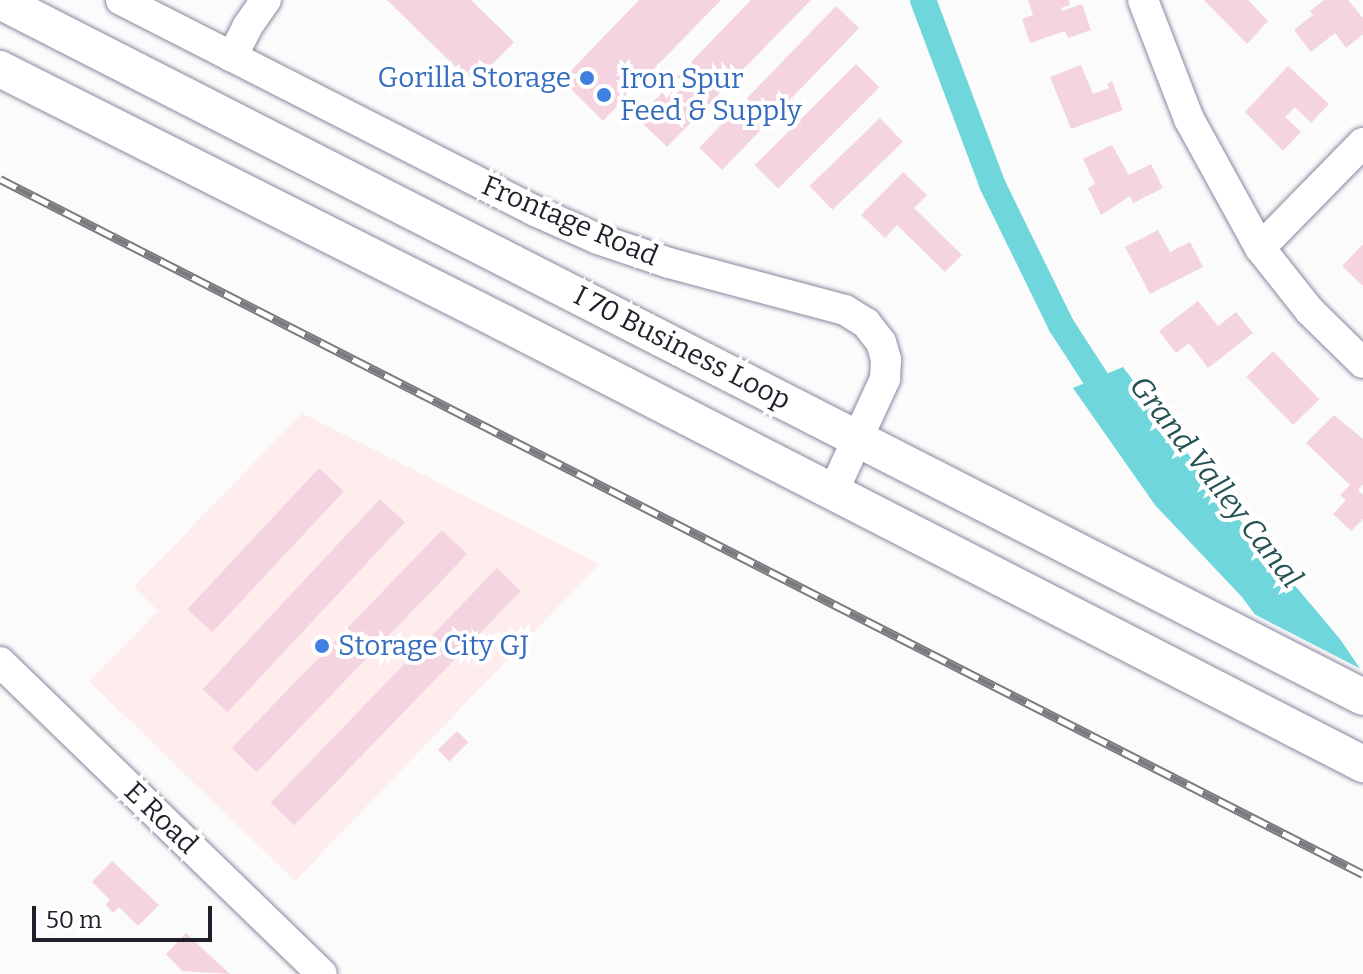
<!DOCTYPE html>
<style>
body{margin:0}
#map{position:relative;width:1363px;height:974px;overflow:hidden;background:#fbfbfb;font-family:Bitter,serif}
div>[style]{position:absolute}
.commercial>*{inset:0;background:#feedec}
.water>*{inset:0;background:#6fd6db}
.pier>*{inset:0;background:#fbfbfb}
.canal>*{height:26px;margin:-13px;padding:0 13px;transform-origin:13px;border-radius:13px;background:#6fd6db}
.building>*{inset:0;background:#f4d4e0;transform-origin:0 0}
.roads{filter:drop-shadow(0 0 2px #8b86a0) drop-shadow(0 0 2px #8b86a0)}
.minor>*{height:30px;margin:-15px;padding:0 15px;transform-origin:15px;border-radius:15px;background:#fff}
.major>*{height:36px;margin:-18px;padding:0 18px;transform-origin:18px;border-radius:18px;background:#fff}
.rail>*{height:9px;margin-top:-4.5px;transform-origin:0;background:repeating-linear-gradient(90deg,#fff 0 18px,#7b7a7f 0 36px);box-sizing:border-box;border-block:2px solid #7b7a7f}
.dots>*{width:22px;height:22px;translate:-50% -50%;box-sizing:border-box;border:4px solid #fff;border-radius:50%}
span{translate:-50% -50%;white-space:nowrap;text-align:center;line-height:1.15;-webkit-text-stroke:8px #fff;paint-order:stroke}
.shop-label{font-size:28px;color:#366cbe}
.right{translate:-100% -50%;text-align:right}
.left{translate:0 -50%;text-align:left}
.street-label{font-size:28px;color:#211f29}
.water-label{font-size:30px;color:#245254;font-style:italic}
.scale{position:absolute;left:32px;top:906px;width:180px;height:36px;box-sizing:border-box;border:4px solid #211f29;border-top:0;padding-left:10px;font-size:24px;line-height:28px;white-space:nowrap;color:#211f29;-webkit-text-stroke:6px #fff;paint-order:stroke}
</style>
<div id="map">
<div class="commercial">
<div style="clip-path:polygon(302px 413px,599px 564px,295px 881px,89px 681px,158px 611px,134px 587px)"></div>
</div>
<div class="water">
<div style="clip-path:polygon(1123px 367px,1221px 498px,1340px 639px,1363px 673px,1363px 761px,1242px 597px,1155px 505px,1073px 388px)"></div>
</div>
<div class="pier">
<div style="clip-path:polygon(1246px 610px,1363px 670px,1363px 765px,1360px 764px)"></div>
</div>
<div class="canal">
<div style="left:923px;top:0;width:197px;rotate:69.4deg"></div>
<div style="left:992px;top:184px;width:157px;rotate:63.9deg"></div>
<div style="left:1061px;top:325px;width:98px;rotate:57.1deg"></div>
</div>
<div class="building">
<div style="clip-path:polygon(387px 0,471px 0,514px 42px,473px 84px)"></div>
<div style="clip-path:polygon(639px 0,721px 0,603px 121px,562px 80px)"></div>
<div style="clip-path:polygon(751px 0,811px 0,667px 147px,637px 118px)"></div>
<div style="clip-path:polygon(1028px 0,1069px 0,1070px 5px,1061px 8px,1062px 11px,1082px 4px,1091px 30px,1068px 38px,1065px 31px,1030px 43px,1022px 19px,1033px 15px)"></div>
<div style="clip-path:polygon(1204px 0,1248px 0,1268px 21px,1247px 44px)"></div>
<div style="clip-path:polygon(1324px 0,1348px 0,1363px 18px,1363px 34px,1346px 48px,1335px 33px,1311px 52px,1294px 30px,1313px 15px,1310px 11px)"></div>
<div style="left:836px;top:6px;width:32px;height:197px;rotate:44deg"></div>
<div style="left:856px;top:64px;width:33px;height:143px;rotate:45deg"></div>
<div style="clip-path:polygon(1081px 65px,1093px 94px,1109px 88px,1107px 84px,1112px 81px,1123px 110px,1071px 129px,1050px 77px)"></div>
<div style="clip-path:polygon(1288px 66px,1329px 104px,1311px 123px,1295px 107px,1285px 117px,1301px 132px,1283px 151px,1245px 112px)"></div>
<div style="left:880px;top:118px;width:33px;height:98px;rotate:46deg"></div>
<div style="clip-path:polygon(1112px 145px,1129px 175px,1151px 164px,1163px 188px,1133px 203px,1130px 196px,1101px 215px,1088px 188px,1095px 184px,1083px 159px)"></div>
<div style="clip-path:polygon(903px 172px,927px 195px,914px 208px,962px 255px,945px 272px,897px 225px,885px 238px,861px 215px)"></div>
<div style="clip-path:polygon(1158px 230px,1170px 252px,1190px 242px,1203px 267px,1150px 294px,1125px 247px)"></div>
<div style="clip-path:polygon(1363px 244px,1363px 286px,1342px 266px)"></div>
<div style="clip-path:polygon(1198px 301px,1218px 326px,1236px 312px,1253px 333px,1208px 368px,1189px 343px,1176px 353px,1159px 331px)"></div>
<div style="left:1273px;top:351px;width:67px;height:37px;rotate:46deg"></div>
<div style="clip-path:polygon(1334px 415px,1363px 439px,1363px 484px,1358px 490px,1363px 495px,1363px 519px,1351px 531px,1333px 514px,1346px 500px,1340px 495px,1350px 485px,1306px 443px)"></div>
<div style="left:319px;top:468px;width:34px;height:193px;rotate:43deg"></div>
<div style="left:380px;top:499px;width:34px;height:260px;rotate:43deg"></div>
<div style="left:442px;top:530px;width:35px;height:303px;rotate:44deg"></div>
<div style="left:497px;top:568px;width:33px;height:326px;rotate:44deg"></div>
<div style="left:457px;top:731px;width:16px;height:27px;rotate:45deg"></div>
<div style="clip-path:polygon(112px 861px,159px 905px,138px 926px,119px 907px,113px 913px,106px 905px,110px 900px,92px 882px)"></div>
<div style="clip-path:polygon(186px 933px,205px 951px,230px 974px,182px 971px,166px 954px)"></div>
</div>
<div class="roads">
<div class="minor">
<div style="left:121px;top:0;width:465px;rotate:27deg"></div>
<div style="left:535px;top:211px;width:69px;rotate:24deg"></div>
<div style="left:598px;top:239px;width:75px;rotate:18.7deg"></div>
<div style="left:669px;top:263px;width:182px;rotate:15deg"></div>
<div style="left:845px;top:310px;width:25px;rotate:32deg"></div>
<div style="left:866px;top:323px;width:24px;rotate:52deg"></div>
<div style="left:881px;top:342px;width:19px;rotate:74deg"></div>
<div style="left:886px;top:360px;width:19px;rotate:93deg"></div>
<div style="left:885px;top:379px;width:124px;rotate:114.7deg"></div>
<div style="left:1143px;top:0;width:128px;rotate:68.9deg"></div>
<div style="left:1189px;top:119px;width:147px;rotate:61.2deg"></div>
<div style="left:1260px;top:248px;width:80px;rotate:51.6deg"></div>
<div style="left:1310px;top:311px;width:74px;rotate:44.5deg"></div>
<div style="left:232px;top:57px;width:34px;rotate:-63deg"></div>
<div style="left:247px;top:27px;width:33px;rotate:-55deg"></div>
<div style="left:1260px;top:248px;width:147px;rotate:-45.6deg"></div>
<div style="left:0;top:662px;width:448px;rotate:44.1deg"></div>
</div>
<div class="major">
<div style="left:0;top:1px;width:1530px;rotate:27.05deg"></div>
<div style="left:0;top:69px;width:564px;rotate:26.75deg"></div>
<div style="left:504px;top:323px;width:966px;rotate:27.18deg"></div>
</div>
</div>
<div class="rail">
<div style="left:0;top:179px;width:1530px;rotate:27.02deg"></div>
</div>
<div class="dots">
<div style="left:587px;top:78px;background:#3f7fe0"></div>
<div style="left:604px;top:95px;background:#3f7fe0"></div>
<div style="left:322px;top:646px;background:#3f7fe0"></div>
</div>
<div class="shop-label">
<span class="right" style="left:571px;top:78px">Gorilla Storage</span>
<span class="left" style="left:620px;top:95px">Iron Spur<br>Feed &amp; Supply</span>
<span class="left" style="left:338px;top:646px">Storage City GJ</span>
</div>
<div class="street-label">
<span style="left:570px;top:221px;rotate:23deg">Frontage Road</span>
<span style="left:682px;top:348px;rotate:27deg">I 70 Business Loop</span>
<span style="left:161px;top:818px;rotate:44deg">E Road</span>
</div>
<div class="water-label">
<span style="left:1216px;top:482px;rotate:52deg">Grand Valley Canal</span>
</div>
<div class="scale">50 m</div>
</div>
